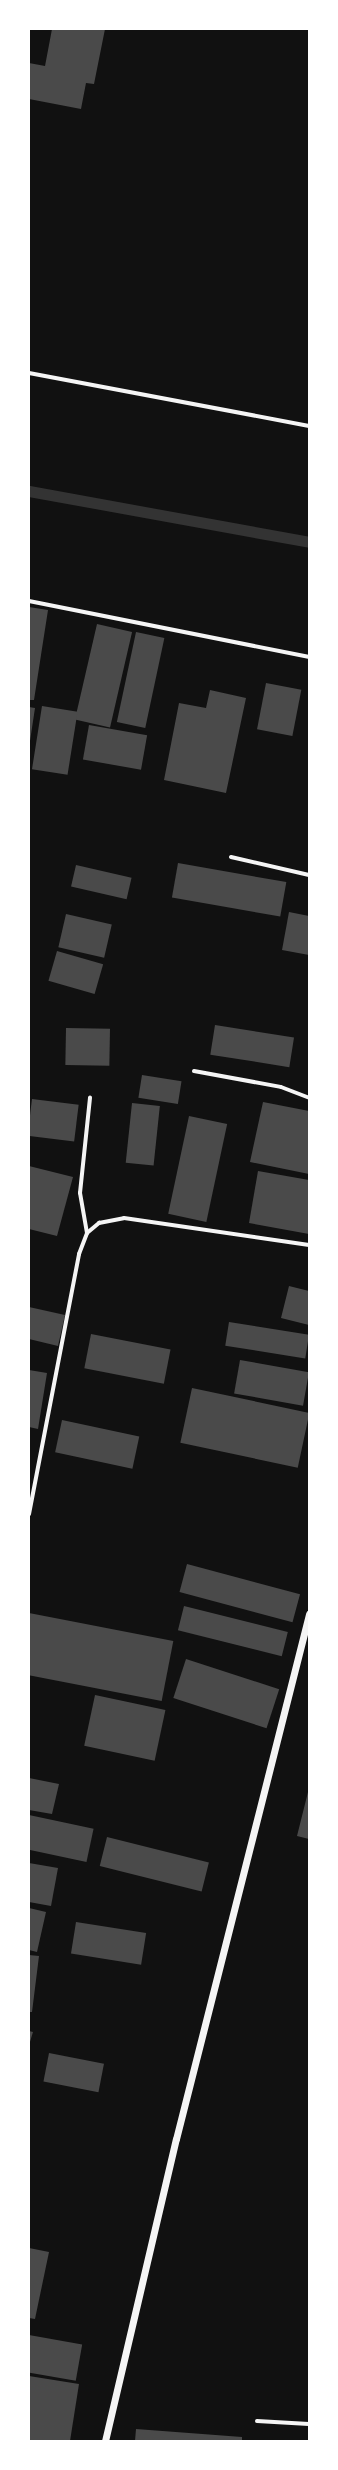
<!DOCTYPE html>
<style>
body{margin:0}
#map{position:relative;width:338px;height:2470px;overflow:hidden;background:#111;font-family:"IBM Plex Sans",sans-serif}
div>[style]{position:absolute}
.stream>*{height:11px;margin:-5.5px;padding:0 5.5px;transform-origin:5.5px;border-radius:5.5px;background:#333}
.building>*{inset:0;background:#4a4a4a;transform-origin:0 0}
.minor>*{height:4px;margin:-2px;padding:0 2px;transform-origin:2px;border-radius:2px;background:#f5f5f5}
.tertiary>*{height:7px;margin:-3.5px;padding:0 3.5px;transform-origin:3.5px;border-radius:3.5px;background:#f5f5f5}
span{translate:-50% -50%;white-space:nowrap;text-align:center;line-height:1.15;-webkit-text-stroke:4px #fff;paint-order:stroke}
.frame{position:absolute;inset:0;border:30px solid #fff;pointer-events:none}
</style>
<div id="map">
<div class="stream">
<div style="left:29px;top:491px;width:285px;rotate:10.3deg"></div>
</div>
<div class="building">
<div style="clip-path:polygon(52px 29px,105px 29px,94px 84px,86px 83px,81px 109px,29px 99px,29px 63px,45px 66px)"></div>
<div style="clip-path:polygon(29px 607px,48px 610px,34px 700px,29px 700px)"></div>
<div style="left:97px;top:624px;width:36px;height:98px;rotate:13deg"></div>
<div style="left:136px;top:632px;width:29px;height:92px;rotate:12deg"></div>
<div style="left:266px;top:683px;width:36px;height:47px;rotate:11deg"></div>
<div style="clip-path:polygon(210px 690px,246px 698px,226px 793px,164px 780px,179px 703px,206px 708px)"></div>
<div style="left:42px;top:706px;width:36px;height:64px;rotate:9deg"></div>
<div style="clip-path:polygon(29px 707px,35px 708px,30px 741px,29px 741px)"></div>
<div style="left:89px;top:725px;width:59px;height:35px;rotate:10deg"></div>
<div style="left:178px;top:863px;width:110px;height:35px;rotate:10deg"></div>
<div style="left:76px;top:865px;width:57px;height:22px;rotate:13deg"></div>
<div style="clip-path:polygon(289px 912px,309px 916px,309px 955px,282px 950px)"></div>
<div style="left:66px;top:914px;width:47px;height:34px;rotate:13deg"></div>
<div style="left:57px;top:951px;width:48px;height:31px;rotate:16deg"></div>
<div style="left:215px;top:1025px;width:80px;height:30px;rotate:9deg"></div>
<div style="left:66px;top:1028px;width:44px;height:37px;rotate:1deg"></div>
<div style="left:142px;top:1075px;width:40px;height:23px;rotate:9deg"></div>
<div style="left:32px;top:1099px;width:47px;height:37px;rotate:7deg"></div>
<div style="clip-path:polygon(263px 1102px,309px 1111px,309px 1174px,250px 1162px)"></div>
<div style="left:132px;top:1103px;width:28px;height:60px;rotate:6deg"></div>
<div style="left:189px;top:1116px;width:39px;height:100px;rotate:12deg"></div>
<div style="clip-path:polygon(29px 1166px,73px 1177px,57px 1236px,29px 1229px)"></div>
<div style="clip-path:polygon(258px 1171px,309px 1180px,309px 1234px,249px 1223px)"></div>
<div style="clip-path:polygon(289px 1286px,309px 1291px,309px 1325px,281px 1318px)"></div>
<div style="clip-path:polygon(29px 1307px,65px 1315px,58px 1346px,29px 1339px)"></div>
<div style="left:229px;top:1322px;width:81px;height:24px;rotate:9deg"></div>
<div style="left:91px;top:1334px;width:81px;height:35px;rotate:11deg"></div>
<div style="left:240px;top:1360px;width:70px;height:34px;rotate:10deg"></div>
<div style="clip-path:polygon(29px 1370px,47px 1373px,38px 1429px,29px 1427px)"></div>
<div style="left:192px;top:1388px;width:120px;height:56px;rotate:12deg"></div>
<div style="left:62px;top:1420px;width:79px;height:33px;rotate:12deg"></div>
<div style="left:187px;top:1564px;width:117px;height:29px;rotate:15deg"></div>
<div style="left:184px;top:1606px;width:107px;height:25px;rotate:14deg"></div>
<div style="left:29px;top:1613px;width:147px;height:61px;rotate:11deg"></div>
<div style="left:186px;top:1659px;width:98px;height:41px;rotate:18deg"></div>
<div style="left:95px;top:1695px;width:72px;height:52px;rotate:12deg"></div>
<div style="clip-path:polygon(29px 1778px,59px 1784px,52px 1814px,29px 1810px)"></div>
<div style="clip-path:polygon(308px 1792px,309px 1792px,309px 1839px,297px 1836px)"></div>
<div style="left:29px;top:1815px;width:66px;height:34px;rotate:12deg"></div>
<div style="left:107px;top:1837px;width:105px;height:30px;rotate:14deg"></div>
<div style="clip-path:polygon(29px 1863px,58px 1868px,51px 1906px,29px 1902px)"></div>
<div style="clip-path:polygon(29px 1908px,46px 1912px,37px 1952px,29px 1950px)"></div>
<div style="left:76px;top:1922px;width:71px;height:32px;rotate:9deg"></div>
<div style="clip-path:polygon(29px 1955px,39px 1956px,32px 2012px,29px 2012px)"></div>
<div style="clip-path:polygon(29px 2031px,33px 2032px,29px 2045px)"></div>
<div style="left:49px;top:2053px;width:56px;height:29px;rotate:11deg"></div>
<div style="clip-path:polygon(29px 2248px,49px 2252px,35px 2319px,29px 2318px)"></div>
<div style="left:29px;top:2335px;width:54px;height:37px;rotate:10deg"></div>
<div style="clip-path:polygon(29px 2376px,79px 2384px,70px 2441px,29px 2441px)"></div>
<div style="clip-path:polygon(136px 2429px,242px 2437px,242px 2441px,135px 2441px)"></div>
</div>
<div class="minor">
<div style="left:29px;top:373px;width:285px;rotate:10.7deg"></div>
<div style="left:29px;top:601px;width:286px;rotate:11.3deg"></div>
<div style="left:231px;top:857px;width:80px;rotate:13deg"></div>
<div style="left:194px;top:1071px;width:88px;rotate:10.4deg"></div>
<div style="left:281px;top:1087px;width:30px;rotate:21deg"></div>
<div style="left:87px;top:1233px;width:41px;rotate:-99.9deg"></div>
<div style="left:80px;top:1193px;width:96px;rotate:-84deg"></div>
<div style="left:29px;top:1514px;width:265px;rotate:-79.1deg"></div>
<div style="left:79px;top:1254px;width:22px;rotate:-69deg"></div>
<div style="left:87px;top:1233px;width:16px;rotate:-40deg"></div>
<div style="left:99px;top:1223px;width:25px;rotate:-11deg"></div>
<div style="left:124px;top:1218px;width:187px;rotate:8.3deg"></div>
<div style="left:257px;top:2421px;width:52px;rotate:3.3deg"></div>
</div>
<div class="tertiary">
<div style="left:105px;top:2441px;width:310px;rotate:-76.8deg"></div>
<div style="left:176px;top:2139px;width:542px;rotate:-75.78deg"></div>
</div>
<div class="frame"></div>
</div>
